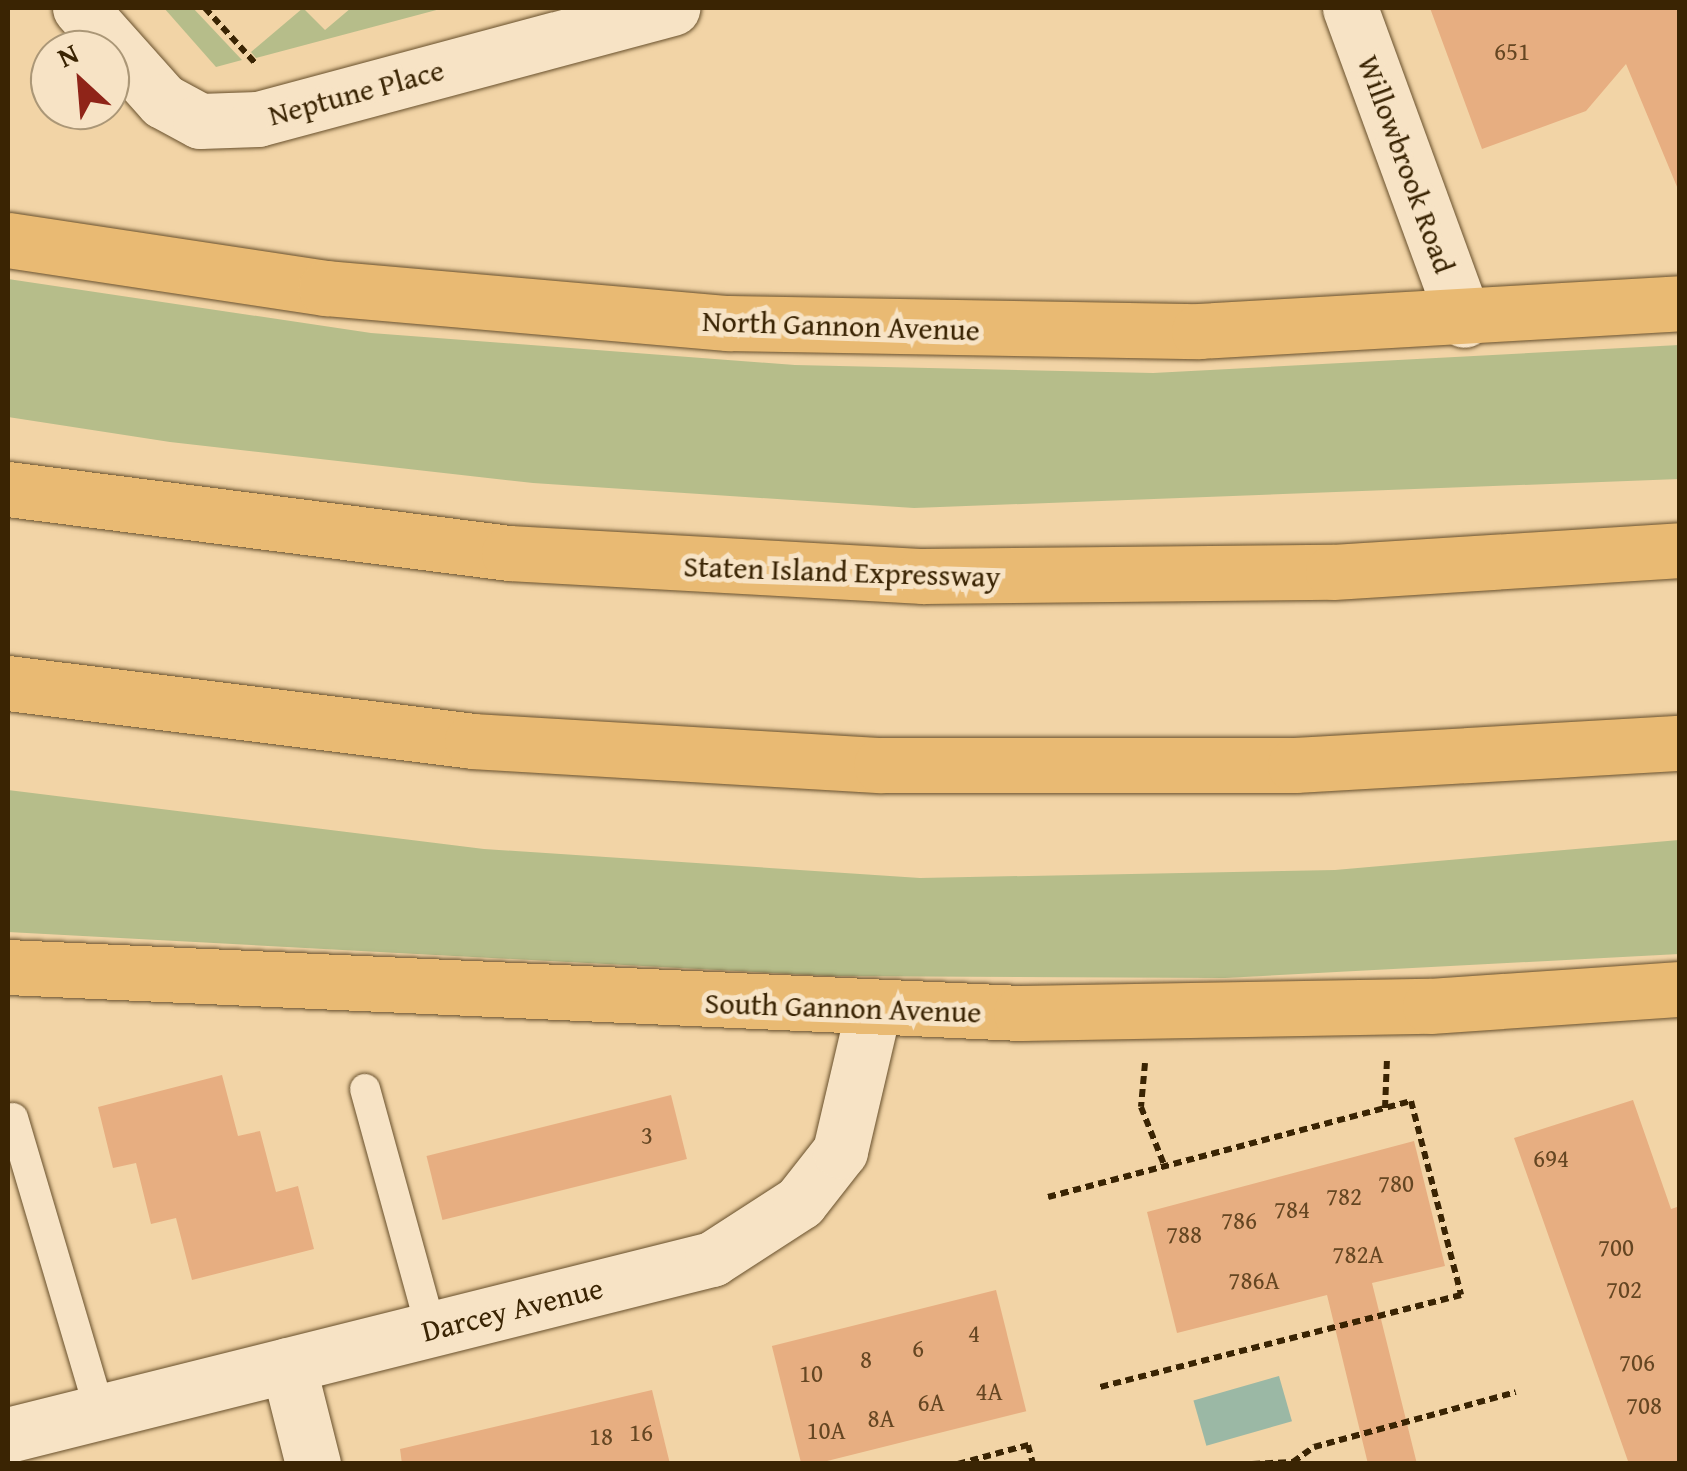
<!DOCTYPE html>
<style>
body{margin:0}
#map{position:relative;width:1687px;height:1471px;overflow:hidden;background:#f2d4a6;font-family:"Gentium Book Plus",serif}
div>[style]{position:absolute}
.green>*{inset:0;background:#b6bd8a}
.water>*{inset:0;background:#9bb8a5;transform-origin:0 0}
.building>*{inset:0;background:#e7ae81;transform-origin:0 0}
.path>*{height:6px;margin-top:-3px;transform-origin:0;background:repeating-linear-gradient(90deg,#3a2403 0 8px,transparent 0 13px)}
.roads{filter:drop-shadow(0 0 2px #68502c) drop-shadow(0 0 2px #68502c)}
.service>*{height:30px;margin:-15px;padding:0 15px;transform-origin:15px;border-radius:15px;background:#f7e3c5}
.minor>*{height:55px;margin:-27.5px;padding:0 27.5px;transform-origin:27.5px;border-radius:27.5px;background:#f7e3c5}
.tertiary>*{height:55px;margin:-27.5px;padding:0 27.5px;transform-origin:27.5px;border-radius:27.5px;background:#f7e3c5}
.primary>*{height:55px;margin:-27.5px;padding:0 27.5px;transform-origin:27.5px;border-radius:27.5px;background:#e9ba73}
.motorway>*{height:55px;margin:-27.5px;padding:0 27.5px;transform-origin:27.5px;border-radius:27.5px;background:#e9ba73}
span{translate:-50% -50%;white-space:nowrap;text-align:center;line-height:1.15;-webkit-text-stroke:10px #f7e3c5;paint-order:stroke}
.number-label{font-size:25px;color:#654622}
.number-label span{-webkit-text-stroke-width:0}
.street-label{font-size:30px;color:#3a2403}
.frame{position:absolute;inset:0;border:10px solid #3a2403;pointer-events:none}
.north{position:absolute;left:30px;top:30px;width:100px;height:100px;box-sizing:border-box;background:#f7e3c5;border:2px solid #ab9777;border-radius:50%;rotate:334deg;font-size:28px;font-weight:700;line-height:40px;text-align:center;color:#3a2403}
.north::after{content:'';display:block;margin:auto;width:35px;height:45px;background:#8f2418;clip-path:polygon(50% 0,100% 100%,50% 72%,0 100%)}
</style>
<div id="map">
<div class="green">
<div style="clip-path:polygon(164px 8px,193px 8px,242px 60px,216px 67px)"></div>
<div style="clip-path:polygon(303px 8px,325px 30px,351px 8px,444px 8px,256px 58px,251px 52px)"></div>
<div style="clip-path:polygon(8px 279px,371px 333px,795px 365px,1153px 373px,1679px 345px,1679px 479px,914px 508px,533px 483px,170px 442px,8px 417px)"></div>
<div style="clip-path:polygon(8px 790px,484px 849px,920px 878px,1335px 870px,1679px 840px,1679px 954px,1225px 978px,828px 976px,8px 932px)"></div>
</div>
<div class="water">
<div style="left:1279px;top:1376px;width:47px;height:89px;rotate:74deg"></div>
</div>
<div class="building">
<div style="clip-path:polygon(1430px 8px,1680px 8px,1680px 194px,1626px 64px,1586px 111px,1482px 149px)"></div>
<div style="clip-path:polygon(222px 1075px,238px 1136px,260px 1131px,276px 1192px,298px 1186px,314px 1249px,192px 1280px,176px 1218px,151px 1224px,136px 1163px,113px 1168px,98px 1107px)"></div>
<div style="left:671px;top:1095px;width:66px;height:252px;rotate:76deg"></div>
<div style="clip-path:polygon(1633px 1100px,1671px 1209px,1680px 1206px,1680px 1464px,1629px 1464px,1514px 1138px)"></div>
<div style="clip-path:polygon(1414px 1141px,1445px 1266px,1372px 1283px,1417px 1464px,1368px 1464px,1327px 1295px,1177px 1333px,1147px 1212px)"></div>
<div style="left:996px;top:1290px;width:125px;height:231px;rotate:76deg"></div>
<div style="clip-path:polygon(652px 1390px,670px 1464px,402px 1464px,400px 1449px)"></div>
</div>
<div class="path">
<div style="left:205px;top:8px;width:74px;rotate:47.7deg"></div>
<div style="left:1145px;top:1063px;width:44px;rotate:95.2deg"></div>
<div style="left:1141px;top:1107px;width:65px;rotate:68.2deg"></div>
<div style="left:1385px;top:1108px;width:49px;rotate:-87.7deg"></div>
<div style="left:1048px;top:1197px;width:375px;rotate:-14.8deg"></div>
<div style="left:1411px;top:1101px;width:200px;rotate:75.5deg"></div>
<div style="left:1461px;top:1295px;width:373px;rotate:165.7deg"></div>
<div style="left:958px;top:1464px;width:73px;rotate:-15.2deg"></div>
<div style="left:1028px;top:1445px;width:20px;rotate:75deg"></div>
<div style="left:1252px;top:1464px;width:41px;rotate:-2.8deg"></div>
<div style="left:1293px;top:1462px;width:26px;rotate:-36deg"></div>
<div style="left:1314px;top:1447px;width:209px;rotate:-15.2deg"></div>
</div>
<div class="roads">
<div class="service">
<div style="left:365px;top:1089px;width:249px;rotate:74.6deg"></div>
<div style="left:13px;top:1118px;width:307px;rotate:73.5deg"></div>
</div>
<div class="minor">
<div style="left:80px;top:8px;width:125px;rotate:48.3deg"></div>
<div style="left:163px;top:101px;width:42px;rotate:28.4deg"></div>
<div style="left:200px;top:121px;width:58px;rotate:-2deg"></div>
<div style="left:258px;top:119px;width:429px;rotate:-15deg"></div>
<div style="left:288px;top:1365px;width:102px;rotate:75.8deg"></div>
<div style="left:8px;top:1435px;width:726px;rotate:-14.04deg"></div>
<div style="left:712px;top:1259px;width:105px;rotate:-32.9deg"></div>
<div style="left:800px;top:1202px;width:65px;rotate:-51.9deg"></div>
<div style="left:840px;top:1151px;width:145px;rotate:-76.8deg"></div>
</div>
<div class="tertiary">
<div style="left:1350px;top:8px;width:332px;rotate:69.9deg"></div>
</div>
<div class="primary">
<div style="left:8px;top:240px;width:322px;rotate:8.6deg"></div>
<div style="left:326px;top:288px;width:404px;rotate:5deg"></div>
<div style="left:728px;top:323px;width:471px;rotate:1deg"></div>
<div style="left:1199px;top:331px;width:482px;rotate:-3.3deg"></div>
<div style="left:8px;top:967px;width:1014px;rotate:2.6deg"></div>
<div style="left:1021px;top:1013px;width:409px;rotate:-1deg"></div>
<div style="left:1430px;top:1006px;width:251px;rotate:-3.9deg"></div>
</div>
<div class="motorway">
<div style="left:8px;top:489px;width:505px;rotate:7.28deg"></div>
<div style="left:509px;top:553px;width:415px;rotate:3.2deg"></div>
<div style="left:923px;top:576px;width:410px;rotate:-0.6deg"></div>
<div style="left:1333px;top:572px;width:348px;rotate:-3.6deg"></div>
<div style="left:8px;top:683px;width:468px;rotate:7.1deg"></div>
<div style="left:472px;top:741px;width:410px;rotate:3.4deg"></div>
<div style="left:881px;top:765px;width:414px"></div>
<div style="left:1295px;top:765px;width:386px;rotate:-3.3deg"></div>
</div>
</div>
<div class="number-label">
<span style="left:1512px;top:51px">651</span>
<span style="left:647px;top:1135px">3</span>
<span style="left:1551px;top:1158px">694</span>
<span style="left:1396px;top:1183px">780</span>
<span style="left:1344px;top:1196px">782</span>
<span style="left:1292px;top:1209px">784</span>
<span style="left:1239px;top:1220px">786</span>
<span style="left:1184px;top:1234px">788</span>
<span style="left:1616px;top:1247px">700</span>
<span style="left:1358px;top:1254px">782A</span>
<span style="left:1254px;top:1280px">786A</span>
<span style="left:1624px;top:1289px">702</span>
<span style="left:974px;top:1333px">4</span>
<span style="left:918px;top:1348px">6</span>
<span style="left:866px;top:1359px">8</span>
<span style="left:1637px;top:1362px">706</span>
<span style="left:811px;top:1373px">10</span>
<span style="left:989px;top:1391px">4A</span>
<span style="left:931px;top:1402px">6A</span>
<span style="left:1644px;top:1405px">708</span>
<span style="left:881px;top:1418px">8A</span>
<span style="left:826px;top:1430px">10A</span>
<span style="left:641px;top:1432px">16</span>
<span style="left:601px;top:1436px">18</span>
</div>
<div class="street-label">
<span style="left:356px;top:92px;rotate:-15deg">Neptune Place</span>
<span style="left:1407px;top:164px;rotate:70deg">Willowbrook Road</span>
<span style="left:841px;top:325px;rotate:2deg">North Gannon Avenue</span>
<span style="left:842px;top:571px;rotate:2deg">Staten Island Expressway</span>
<span style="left:843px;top:1007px;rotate:2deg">South Gannon Avenue</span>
<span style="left:512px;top:1309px;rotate:-14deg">Darcey Avenue</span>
</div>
<div class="frame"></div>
<div class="north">N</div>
</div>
